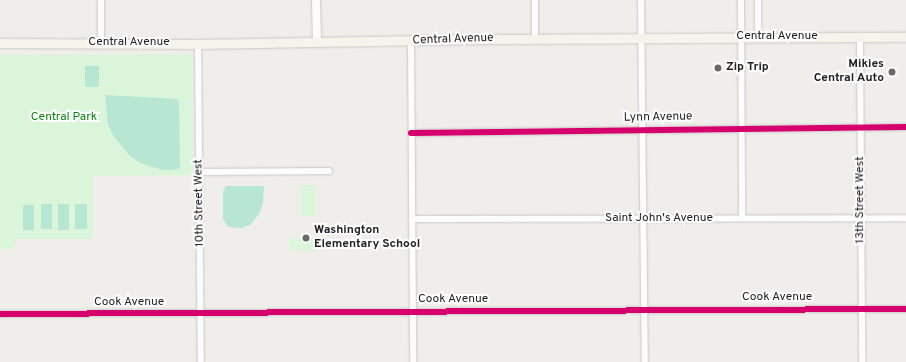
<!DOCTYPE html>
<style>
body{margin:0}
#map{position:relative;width:906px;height:362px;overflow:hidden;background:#f0eeeb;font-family:Overpass,sans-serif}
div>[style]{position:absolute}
.park>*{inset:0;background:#daf5da;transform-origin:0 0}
.pitch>*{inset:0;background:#b7e6d2;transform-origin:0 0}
.roads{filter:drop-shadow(0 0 1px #c9c8c7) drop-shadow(0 0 1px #c9c8c7)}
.minor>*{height:6px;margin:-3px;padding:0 3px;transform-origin:3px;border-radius:3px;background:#fdfcfc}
.tertiary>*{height:8px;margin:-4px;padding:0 4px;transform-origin:4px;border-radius:4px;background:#fdfcfc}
.secondary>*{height:9px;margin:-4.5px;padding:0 4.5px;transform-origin:4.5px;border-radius:4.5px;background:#f4f4ed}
.cycleway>*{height:6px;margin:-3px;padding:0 3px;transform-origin:3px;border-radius:3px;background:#d6006c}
.dots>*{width:11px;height:11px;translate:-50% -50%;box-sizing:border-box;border:2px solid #fff;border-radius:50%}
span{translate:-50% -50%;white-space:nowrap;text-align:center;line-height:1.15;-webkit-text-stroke:4px #fff;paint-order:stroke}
.street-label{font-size:12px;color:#222}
.poi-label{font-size:12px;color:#222;font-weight:700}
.right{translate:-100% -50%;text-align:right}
.left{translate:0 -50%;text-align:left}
.park-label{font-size:12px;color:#0c8416}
</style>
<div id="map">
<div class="park">
<div style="clip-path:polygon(192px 54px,193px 175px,93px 176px,93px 239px,17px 239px,14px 249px,0 249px,0 55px)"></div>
<div style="left:315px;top:185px;width:31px;height:14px;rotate:90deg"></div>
<div style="left:290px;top:238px;width:25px;height:12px;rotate:2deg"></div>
</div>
<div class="pitch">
<div style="left:85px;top:66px;width:14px;height:21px"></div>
<div style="clip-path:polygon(105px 95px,177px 99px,179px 101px,180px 168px,174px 170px,163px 170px,140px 163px,129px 155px,113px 135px,108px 124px)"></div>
<div style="clip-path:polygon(226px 186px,264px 186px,263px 203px,259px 214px,250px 225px,241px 228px,228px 227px,223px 219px,223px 191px)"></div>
<div style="left:41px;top:204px;width:11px;height:25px"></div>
<div style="left:58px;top:204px;width:11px;height:26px"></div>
<div style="left:75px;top:204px;width:12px;height:25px"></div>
<div style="left:23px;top:205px;width:11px;height:25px"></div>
</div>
<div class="roads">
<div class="minor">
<div style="left:101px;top:0;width:43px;rotate:90deg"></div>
<div style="left:641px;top:0;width:362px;rotate:89.4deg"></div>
<div style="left:741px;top:0;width:218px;rotate:89.7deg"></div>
<div style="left:758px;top:0;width:37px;rotate:90deg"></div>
<div style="left:860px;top:37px;width:325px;rotate:89.6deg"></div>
<div style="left:535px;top:38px;width:38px;rotate:-90deg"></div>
<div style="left:411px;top:41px;width:321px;rotate:89.6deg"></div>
<div style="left:198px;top:44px;width:318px;rotate:89.5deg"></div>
<div style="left:411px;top:133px;width:495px;rotate:-0.7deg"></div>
<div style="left:200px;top:172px;width:129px;rotate:-0.4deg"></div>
<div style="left:412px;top:219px;width:494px;rotate:-0.1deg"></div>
<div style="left:0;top:314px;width:906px;rotate:-0.32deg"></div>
</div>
<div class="tertiary">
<div style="left:316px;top:0;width:42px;rotate:88.6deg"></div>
</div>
<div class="secondary">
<div style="left:0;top:43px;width:198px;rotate:0.3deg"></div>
<div style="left:198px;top:44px;width:301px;rotate:-1deg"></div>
<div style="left:499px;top:39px;width:407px;rotate:-0.3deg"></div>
</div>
</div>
<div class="cycleway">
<div style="left:411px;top:133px;width:495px;rotate:-0.7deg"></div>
<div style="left:0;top:314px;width:906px;rotate:-0.32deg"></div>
</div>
<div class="dots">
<div style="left:718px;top:68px;background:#6a6968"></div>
<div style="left:892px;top:72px;background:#6a6968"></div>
<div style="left:306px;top:238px;background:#6a6968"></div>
</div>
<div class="street-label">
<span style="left:777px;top:37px">Central Avenue</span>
<span style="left:453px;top:40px;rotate:-2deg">Central Avenue</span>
<span style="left:129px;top:43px">Central Avenue</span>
<span style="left:658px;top:118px;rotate:-1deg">Lynn Avenue</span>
<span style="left:861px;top:200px;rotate:-90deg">13th Street West</span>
<span style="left:200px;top:203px;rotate:-91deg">10th Street West</span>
<span style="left:659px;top:219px">Saint John's Avenue</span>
<span style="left:777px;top:298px">Cook Avenue</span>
<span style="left:453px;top:300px">Cook Avenue</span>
<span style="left:129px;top:303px">Cook Avenue</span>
</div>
<div class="poi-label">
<span class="right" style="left:884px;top:72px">Mikies<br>Central Auto</span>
<span class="left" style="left:726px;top:68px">Zip Trip</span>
<span class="left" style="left:314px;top:238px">Washington<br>Elementary School</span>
</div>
<div class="park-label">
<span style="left:64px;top:118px">Central Park</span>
</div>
</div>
